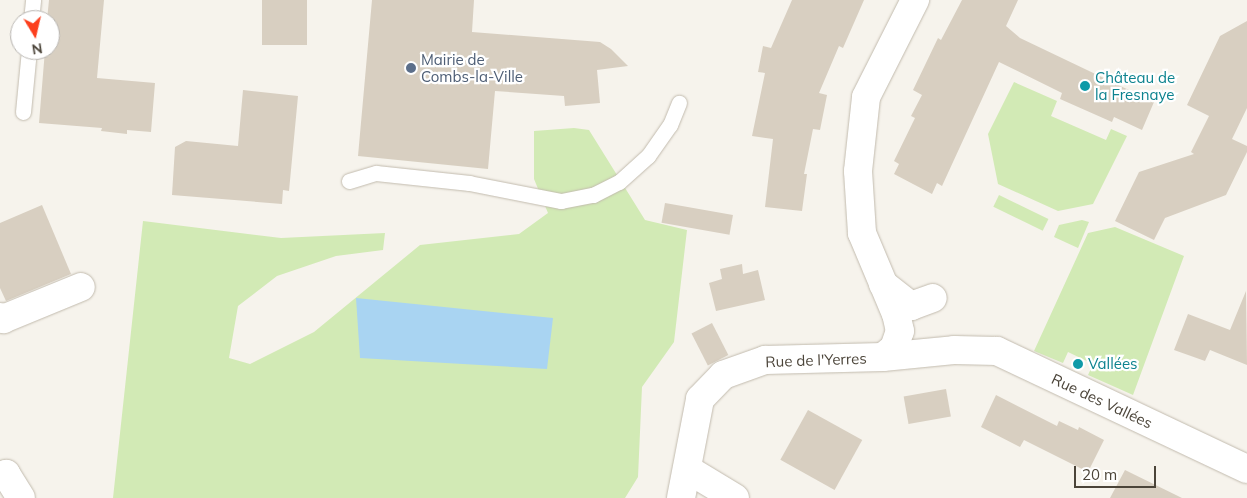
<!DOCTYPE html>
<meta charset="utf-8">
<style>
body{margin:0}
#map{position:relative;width:1247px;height:498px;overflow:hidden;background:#f6f3ec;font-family:Mulish,sans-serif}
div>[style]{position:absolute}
.green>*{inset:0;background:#d2eab5;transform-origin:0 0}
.water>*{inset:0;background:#a9d4f2}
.building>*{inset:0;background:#d8cfc1;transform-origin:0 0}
.roads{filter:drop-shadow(0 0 1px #c2bbae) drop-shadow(0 0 1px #c2bbae)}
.lane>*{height:15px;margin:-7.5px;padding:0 7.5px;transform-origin:7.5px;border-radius:7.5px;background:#fff}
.street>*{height:28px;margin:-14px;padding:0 14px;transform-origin:14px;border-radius:14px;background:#fff}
.dots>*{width:14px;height:14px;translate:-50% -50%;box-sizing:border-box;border:2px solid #fff;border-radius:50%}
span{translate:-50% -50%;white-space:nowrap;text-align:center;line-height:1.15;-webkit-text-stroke:4.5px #fff;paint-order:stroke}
.service-label{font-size:15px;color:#4e5e75}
.left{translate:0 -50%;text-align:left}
.culture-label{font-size:15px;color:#0d838f}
.street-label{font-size:15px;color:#4b4439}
.north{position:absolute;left:10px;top:10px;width:50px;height:50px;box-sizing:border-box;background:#fff;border:1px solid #b7b4b0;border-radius:50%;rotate:171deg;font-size:14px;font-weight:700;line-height:20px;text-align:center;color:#4b4439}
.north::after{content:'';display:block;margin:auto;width:18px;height:22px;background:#fc3f1d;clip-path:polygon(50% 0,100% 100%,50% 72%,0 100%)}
.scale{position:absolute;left:1074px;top:466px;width:82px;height:22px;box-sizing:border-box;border:2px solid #4b4439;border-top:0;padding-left:6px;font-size:15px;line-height:18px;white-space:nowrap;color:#4b4439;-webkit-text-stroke:4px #fff;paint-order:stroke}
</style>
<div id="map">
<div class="green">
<div style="clip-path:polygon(1014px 82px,1057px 101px,1051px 116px,1106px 140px,1111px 129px,1127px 136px,1093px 204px,1058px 211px,998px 184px,988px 134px)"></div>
<div style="clip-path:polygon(574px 128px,589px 130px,645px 220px,687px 230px,674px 342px,642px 387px,638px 477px,625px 498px,113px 498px,143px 221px,281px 238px,385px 233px,383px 250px,336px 256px,277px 276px,238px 306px,229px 358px,250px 364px,314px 332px,420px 245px,519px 234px,548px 213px,534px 179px,534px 131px)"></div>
<div style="left:999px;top:195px;width:55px;height:13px;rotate:26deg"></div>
<div style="clip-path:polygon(1082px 220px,1089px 222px,1078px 248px,1054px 237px,1059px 225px)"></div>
<div style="clip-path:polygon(1115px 227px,1184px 256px,1133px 395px,1088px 375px,1093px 364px,1068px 352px,1063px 363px,1034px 351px,1088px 233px)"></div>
</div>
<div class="water">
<div style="clip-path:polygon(356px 298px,553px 318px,547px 369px,360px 358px)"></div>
</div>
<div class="building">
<div style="clip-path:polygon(49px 0,104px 0,97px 78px,155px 83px,151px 132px,127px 130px,127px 134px,101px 131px,102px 128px,39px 123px,45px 50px,50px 50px,50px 20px,47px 20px)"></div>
<div style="left:262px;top:0;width:45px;height:45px"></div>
<div style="clip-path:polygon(372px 0,474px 0,472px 32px,600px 42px,611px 49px,628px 66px,597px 70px,600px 103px,565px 106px,564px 96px,495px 91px,488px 169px,358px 156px)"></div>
<div style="clip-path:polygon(792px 0,864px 0,843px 48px,839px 46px,819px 93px,827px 95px,820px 130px,813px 129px,804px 174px,807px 174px,802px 211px,765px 207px,773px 139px,752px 136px,765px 73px,758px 72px,763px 46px,771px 48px)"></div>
<div style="clip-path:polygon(962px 0,1018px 0,1006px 26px,1020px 38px,1154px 102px,1142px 130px,1114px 117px,1112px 122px,1060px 99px,1062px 93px,999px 62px,942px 186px,937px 183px,932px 194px,894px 174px,899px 164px,894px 161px,915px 118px,911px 116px,922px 95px,913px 90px,938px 38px,941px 40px)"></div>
<div style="clip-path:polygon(1247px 21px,1247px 108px,1232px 139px,1247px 146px,1247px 152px,1226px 195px,1165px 218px,1154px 240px,1115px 221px,1139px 172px,1194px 154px,1191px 152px,1209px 116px,1187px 105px,1220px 36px)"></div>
<div style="clip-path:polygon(243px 90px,298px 96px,289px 191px,283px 190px,282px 204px,172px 195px,175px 147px,186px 141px,238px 146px)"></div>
<div style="left:665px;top:203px;width:69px;height:20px;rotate:10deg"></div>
<div style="clip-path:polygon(42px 205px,71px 274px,6px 301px,0 288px,0 223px)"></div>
<div style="clip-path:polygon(742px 264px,743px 274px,758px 270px,765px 300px,716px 311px,709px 283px,722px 279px,720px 269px)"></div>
<div style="clip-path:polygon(1246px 291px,1247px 365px,1210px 350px,1205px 361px,1174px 350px,1188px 314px,1230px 330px)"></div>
<div style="left:712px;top:323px;width:36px;height:23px;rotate:63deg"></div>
<div style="left:946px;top:389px;width:28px;height:43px;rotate:80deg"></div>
<div style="clip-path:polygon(996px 395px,1057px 426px,1059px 421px,1078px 430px,1079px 427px,1104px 440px,1088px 472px,1024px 440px,1020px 447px,981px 427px)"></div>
<div style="left:808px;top:410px;width:62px;height:57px;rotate:29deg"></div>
<div style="clip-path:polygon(1125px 470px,1182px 498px,1110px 498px)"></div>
</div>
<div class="roads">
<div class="lane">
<div style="left:31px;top:20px;width:20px;rotate:-84deg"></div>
<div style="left:23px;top:112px;width:62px;rotate:-84.5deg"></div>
<div style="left:349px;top:181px;width:28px;rotate:-17deg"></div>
<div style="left:376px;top:173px;width:94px;rotate:6.1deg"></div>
<div style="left:469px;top:183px;width:94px;rotate:11.1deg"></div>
<div style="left:561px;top:201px;width:33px;rotate:-11deg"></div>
<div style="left:593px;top:195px;width:29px;rotate:-27deg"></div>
<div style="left:619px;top:182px;width:39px;rotate:-42deg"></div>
<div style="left:648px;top:156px;width:38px;rotate:-55deg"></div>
<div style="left:670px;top:125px;width:24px;rotate:-68deg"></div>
</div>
<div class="street">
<div style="left:883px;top:284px;width:36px;rotate:38deg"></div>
<div style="left:911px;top:306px;width:23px;rotate:-20deg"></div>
<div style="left:0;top:317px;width:4px;rotate:34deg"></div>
<div style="left:3px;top:319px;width:84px;rotate:-22.3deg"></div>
<div style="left:883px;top:357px;width:14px;rotate:-39deg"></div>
<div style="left:894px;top:348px;width:18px;rotate:-71deg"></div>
<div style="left:900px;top:331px;width:17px;rotate:-103deg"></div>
<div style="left:896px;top:314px;width:88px;rotate:-112.8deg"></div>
<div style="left:862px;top:233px;width:62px;rotate:-93.7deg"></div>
<div style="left:858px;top:171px;width:74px;rotate:-83.8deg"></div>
<div style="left:866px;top:97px;width:109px;rotate:-63.2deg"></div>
<div style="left:687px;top:469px;width:56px;rotate:31.1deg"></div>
<div style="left:0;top:477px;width:7px;rotate:-27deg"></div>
<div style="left:6px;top:474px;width:28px;rotate:58deg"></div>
<div style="left:681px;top:498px;width:101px;rotate:-79.1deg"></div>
<div style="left:700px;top:399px;width:33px;rotate:-46deg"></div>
<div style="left:723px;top:375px;width:45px;rotate:-19.7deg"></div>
<div style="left:765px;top:360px;width:118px;rotate:-1.5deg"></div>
<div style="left:883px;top:357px;width:71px;rotate:-5.6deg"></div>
<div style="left:954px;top:350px;width:43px;rotate:1.3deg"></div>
<div style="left:997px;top:351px;width:276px;rotate:25.3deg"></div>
</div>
</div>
<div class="dots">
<div style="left:411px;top:68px;background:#5c6f8a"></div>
<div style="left:1085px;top:86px;background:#0f9aa8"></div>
<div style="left:1078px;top:364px;background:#0f9aa8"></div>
</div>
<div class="service-label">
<span class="left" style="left:421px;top:68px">Mairie de<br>Combs-la-Ville</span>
</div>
<div class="culture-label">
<span class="left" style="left:1095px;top:86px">Château de<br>la Fresnaye</span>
<span class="left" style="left:1088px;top:364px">Vallées</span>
</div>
<div class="street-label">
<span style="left:816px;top:360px;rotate:-2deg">Rue de l'Yerres</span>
<span style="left:1102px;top:401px;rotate:25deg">Rue des Vallées</span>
</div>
<div class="north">N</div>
<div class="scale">20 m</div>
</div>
